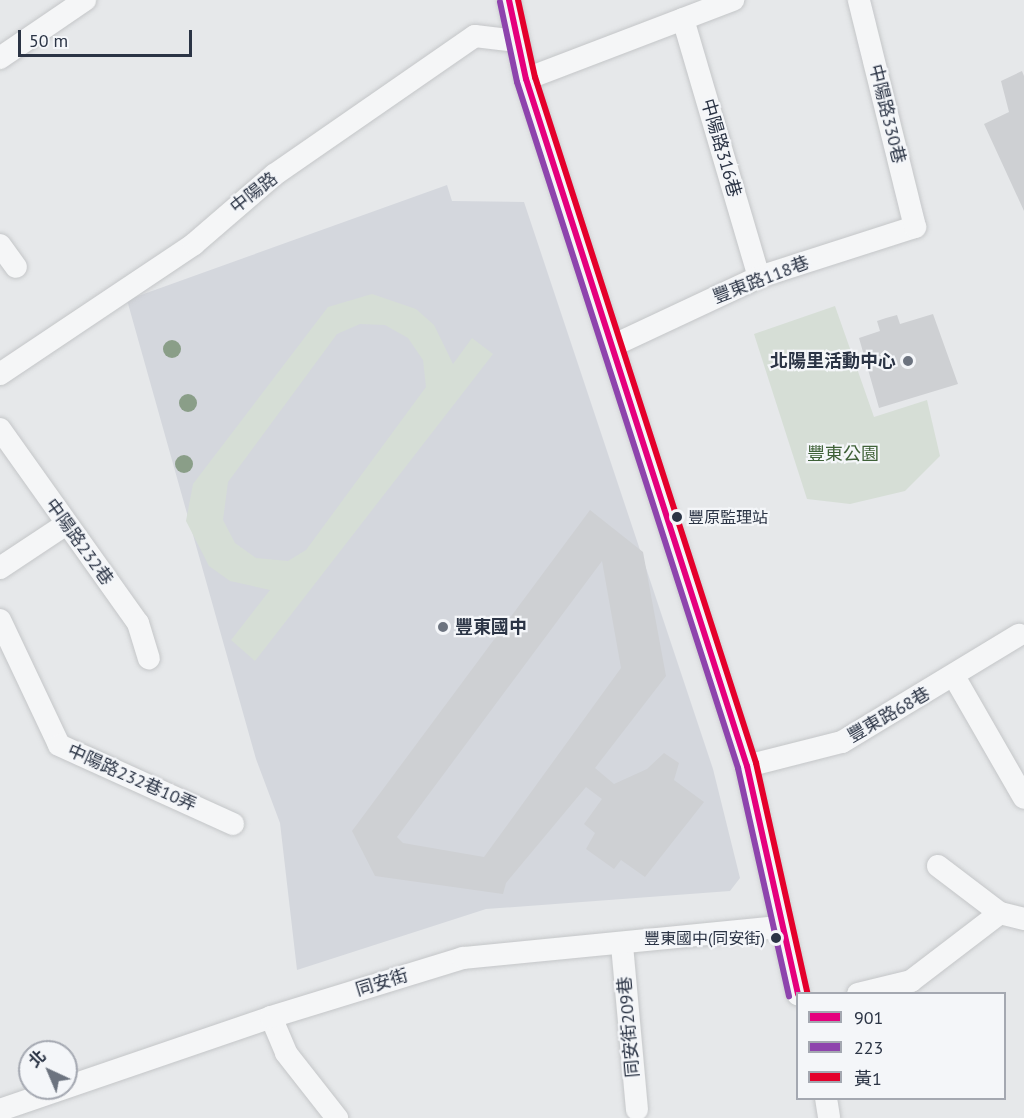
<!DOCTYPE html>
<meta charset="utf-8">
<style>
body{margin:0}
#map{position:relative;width:1024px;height:1118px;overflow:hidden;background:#e6e8ea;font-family:"PT Sans","Noto Sans TC",sans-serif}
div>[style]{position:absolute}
.built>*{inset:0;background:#d4d7dd}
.green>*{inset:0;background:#d6ded6}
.building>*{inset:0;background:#ced0d3}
.roads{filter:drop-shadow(0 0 2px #c4c6c8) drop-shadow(0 0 2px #c4c6c8)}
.minor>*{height:22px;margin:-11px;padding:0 11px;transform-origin:11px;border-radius:11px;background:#f5f6f7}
.bus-1>*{height:6px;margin:-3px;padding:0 3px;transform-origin:3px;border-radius:3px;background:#e5007d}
.bus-2>*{height:6px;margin:-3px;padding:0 3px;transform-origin:3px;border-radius:3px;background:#8e44ad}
.bus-3>*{height:6px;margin:-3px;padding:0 3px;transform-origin:3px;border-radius:3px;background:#e4002b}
.trees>*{width:18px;height:18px;margin:-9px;border-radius:50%;background:#8a9e88}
.dots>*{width:16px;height:16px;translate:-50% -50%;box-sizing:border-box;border:3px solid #f4f6f9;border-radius:50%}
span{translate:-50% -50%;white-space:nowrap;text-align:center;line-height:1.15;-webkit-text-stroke:4.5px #f4f6f9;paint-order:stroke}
.bus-label{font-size:16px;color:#2b3445}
.left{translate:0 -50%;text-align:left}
.right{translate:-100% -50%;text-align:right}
.street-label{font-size:18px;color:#2b3445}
.poi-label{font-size:18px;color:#2b3445;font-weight:700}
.park-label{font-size:18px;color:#3f6138}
.legend{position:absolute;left:796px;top:992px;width:210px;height:108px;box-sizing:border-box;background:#f4f6f9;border:2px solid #a4a8b1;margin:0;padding:8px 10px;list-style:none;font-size:18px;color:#2b3445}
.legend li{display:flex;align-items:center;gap:12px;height:30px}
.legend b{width:30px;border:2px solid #a4a8b1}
.north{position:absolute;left:18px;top:1040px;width:60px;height:60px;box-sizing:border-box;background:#f4f6f9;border:2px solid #a4a8b1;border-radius:50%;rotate:316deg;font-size:16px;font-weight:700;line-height:24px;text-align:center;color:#2b3445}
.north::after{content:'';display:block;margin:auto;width:21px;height:27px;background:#6c737f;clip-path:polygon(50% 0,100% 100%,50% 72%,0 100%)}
.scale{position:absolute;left:18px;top:30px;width:174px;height:27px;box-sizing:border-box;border:3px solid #2b3445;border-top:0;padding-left:8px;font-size:18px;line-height:21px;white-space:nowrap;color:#2b3445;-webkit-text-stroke:4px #f4f6f9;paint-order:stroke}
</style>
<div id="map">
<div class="built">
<div style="clip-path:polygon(447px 185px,452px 201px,524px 202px,713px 769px,740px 878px,730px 891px,486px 909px,297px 970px,280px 823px,256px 759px,127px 300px)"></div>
</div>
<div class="green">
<div style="clip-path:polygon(evenodd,372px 294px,416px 309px,434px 325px,453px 364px,472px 338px,493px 354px,255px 661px,231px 640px,270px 590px,230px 581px,209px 566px,186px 521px,193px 484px,328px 307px,372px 294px,360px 324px,385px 325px,408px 338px,423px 360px,426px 387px,306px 550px,288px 561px,256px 558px,235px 543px,223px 520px,228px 482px,337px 334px,360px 324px)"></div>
<div style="clip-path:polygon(835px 306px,874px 417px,927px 400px,940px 456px,905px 491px,850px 504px,807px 499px,754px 334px)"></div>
</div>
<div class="building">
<div style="clip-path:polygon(1022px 71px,1024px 76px,1024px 211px,984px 124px,1009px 112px,1001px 81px)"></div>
<div style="clip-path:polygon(933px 314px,958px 384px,879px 408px,859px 338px,880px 331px,877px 321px,886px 318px,897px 315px,900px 324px)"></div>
<div style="clip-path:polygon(evenodd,590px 510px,643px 552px,666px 676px,595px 768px,614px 784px,647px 769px,664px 753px,679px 763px,674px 780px,704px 802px,645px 877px,621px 860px,614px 869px,586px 849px,595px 833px,584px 824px,602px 799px,586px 787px,506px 883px,503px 894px,375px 876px,352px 831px,590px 510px,602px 561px,621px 668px,484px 857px,403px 843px,397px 837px,602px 561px)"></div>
</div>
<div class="roads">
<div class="minor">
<div style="left:509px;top:0;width:81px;rotate:77.9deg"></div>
<div style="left:526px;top:79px;width:722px;rotate:72.17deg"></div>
<div style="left:747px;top:766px;width:234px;rotate:77.4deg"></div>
<div style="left:683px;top:19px;width:269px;rotate:73.6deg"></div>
<div style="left:0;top:58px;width:103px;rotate:-34.3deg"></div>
<div style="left:526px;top:79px;width:222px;rotate:-20.9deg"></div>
<div style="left:0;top:245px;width:27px;rotate:54deg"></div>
<div style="left:612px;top:346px;width:162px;rotate:-25.1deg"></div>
<div style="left:759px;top:277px;width:164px;rotate:-17.8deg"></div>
<div style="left:915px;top:227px;width:234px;rotate:-103.9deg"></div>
<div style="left:0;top:374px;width:234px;rotate:-33.8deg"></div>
<div style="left:194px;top:244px;width:106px;rotate:-40.8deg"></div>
<div style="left:274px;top:175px;width:244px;rotate:-34.7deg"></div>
<div style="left:475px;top:36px;width:42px;rotate:6.8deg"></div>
<div style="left:0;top:429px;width:238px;rotate:54.6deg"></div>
<div style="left:138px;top:623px;width:37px;rotate:73deg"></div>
<div style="left:0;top:568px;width:78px;rotate:-33.5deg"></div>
<div style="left:0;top:620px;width:138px;rotate:64.7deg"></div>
<div style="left:59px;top:745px;width:191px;rotate:24.4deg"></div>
<div style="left:955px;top:678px;width:138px;rotate:60.1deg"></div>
<div style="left:747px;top:766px;width:98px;rotate:-14.2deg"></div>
<div style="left:842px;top:742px;width:207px;rotate:-31.2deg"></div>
<div style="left:938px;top:866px;width:78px;rotate:37.2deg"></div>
<div style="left:1000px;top:913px;width:25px;rotate:14deg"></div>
<div style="left:622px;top:945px;width:165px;rotate:84.8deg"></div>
<div style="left:858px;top:994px;width:55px;rotate:-13.8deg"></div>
<div style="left:911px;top:981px;width:112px;rotate:-37.4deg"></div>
<div style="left:271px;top:1017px;width:39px;rotate:67deg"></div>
<div style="left:286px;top:1053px;width:83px;rotate:51.9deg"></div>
<div style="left:826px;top:1098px;width:20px;rotate:81deg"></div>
<div style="left:0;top:1110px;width:287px;rotate:-18.9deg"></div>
<div style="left:271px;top:1017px;width:201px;rotate:-17.1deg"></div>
<div style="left:463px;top:958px;width:319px;rotate:-5.6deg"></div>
</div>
</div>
<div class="bus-1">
<div style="left:509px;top:0;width:81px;rotate:77.9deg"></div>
<div style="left:526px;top:79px;width:722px;rotate:72.17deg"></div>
<div style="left:747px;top:766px;width:234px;rotate:77.4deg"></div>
</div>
<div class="bus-2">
<div style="left:500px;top:2px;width:82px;rotate:78deg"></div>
<div style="left:517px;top:82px;width:721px;rotate:72.14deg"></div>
<div style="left:738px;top:768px;width:234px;rotate:77.4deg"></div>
</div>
<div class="bus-3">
<div style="left:518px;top:0;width:79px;rotate:77.6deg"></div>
<div style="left:535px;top:77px;width:721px;rotate:72.14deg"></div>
<div style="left:756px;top:763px;width:235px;rotate:77.4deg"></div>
</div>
<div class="trees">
<div style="left:172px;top:349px"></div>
<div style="left:188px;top:403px"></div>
<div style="left:184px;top:464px"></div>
</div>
<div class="dots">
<div style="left:908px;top:361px;background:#6c737f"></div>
<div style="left:677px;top:517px;background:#2b3445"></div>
<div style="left:443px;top:627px;background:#6c737f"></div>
<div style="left:776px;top:938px;background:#2b3445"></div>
</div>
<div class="bus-label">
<span class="left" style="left:688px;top:517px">豐原監理站</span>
<span class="right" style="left:765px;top:938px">豐東國中(同安街)</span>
</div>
<div class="street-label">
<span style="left:887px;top:114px;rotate:76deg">中陽路330巷</span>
<span style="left:721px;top:148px;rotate:74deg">中陽路316巷</span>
<span style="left:254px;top:193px;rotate:-38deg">中陽路</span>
<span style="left:761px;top:280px;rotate:-21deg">豐東路118巷</span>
<span style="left:79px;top:542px;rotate:54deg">中陽路232巷</span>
<span style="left:889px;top:715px;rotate:-30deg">豐東路68巷</span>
<span style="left:132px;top:778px;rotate:24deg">中陽路232巷10弄</span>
<span style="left:382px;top:983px;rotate:-17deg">同安街</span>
<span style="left:629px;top:1027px;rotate:-95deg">同安街209巷</span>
</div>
<div class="poi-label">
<span class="right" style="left:896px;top:361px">北陽里活動中心</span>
<span class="left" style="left:455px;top:627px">豐東國中</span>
</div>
<div class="park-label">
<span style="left:843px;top:454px">豐東公園</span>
</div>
<ul class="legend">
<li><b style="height:8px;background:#e5007d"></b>901</li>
<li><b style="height:8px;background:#8e44ad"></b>223</li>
<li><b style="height:8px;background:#e4002b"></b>黃1</li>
</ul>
<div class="north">北</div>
<div class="scale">50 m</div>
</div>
